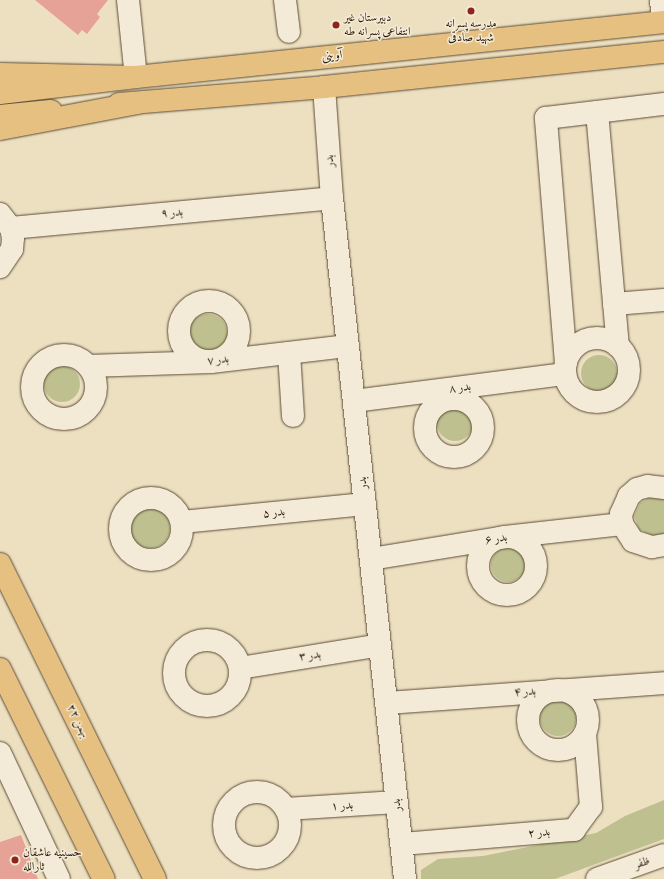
<!DOCTYPE html>
<meta charset="utf-8">
<style>
body{margin:0}
#map{position:relative;width:664px;height:879px;overflow:hidden;background:#ede0c1;font-family:"Libre Bodoni",Amiri,serif}
div>[style]{position:absolute}
.green>*{inset:0;background:#bec18f}
.round{border-radius:50%}
.building>*{inset:0;background:#e6a297}
.roads{filter:drop-shadow(0 0 1px #5d4c36) drop-shadow(0 0 1px #5d4c36)}
.minor>*{height:22px;margin:-11px;padding:0 11px;transform-origin:11px;border-radius:11px;background:#f3ebd7}
.minor>.ring{margin:-11px;padding:0;box-sizing:content-box;background:none;border:22px solid #f3ebd7;border-radius:50%}
.major>*{height:22px;margin:-11px;padding:0 11px;transform-origin:11px;border-radius:11px;background:#e6c080}
.highway>*{height:22px;margin:-11px;padding:0 11px;transform-origin:11px;border-radius:11px;background:#e6c080}
.dots>*{width:11px;height:11px;translate:-50% -50%;box-sizing:border-box;border:2px solid #f3ebd7;border-radius:50%}
span{translate:-50% -50%;white-space:nowrap;text-align:center;line-height:1.15;-webkit-text-stroke:3px #f3ebd7;paint-order:stroke}
.poi-label{font-size:12px;color:#2d1a08}
.left{translate:0 -50%;text-align:left}
.street-label{font-size:12px;color:#2d1a08}
</style>
<div id="map">
<div class="green">
<div class="round" style="left:189px;top:314px;width:38px;height:38px"></div>
<div class="round" style="left:581px;top:355px;width:36px;height:36px"></div>
<div class="round" style="left:44px;top:366px;width:36px;height:36px"></div>
<div class="round" style="left:437px;top:405px;width:36px;height:36px"></div>
<div style="clip-path:polygon(651px 496px,664px 498px,664px 535px,655px 537px,639px 529px,634px 516px,640px 503px)"></div>
<div class="round" style="left:130px;top:508px;width:40px;height:40px"></div>
<div class="round" style="left:491px;top:548px;width:34px;height:34px"></div>
<div class="round" style="left:540px;top:700px;width:36px;height:36px"></div>
<div style="clip-path:polygon(664px 800px,664px 839px,555px 879px,421px 879px,421px 870px,438px 859px,483px 856px,596px 833px,625px 816px)"></div>
</div>
<div class="building">
<div style="clip-path:polygon(35px 0,108px 0,97px 14px,100px 17px,87px 34px,82px 30px,78px 35px)"></div>
<div style="clip-path:polygon(21px 835px,38px 879px,0 879px,0 842px)"></div>
</div>
<div class="roads">
<div class="minor">
<div style="left:128px;top:0;width:77px;rotate:84.1deg"></div>
<div style="left:285px;top:0;width:32px;rotate:83deg"></div>
<div style="left:661px;top:0;width:22px;rotate:85deg"></div>
<div style="left:324px;top:87px;width:111px;rotate:85.9deg"></div>
<div style="left:332px;top:198px;width:685px;rotate:83.88deg"></div>
<div style="left:597px;top:112px;width:235px;rotate:84.9deg"></div>
<div style="left:0;top:214px;width:18px;rotate:52deg"></div>
<div style="left:11px;top:228px;width:10px;rotate:79deg"></div>
<div style="left:13px;top:238px;width:11px;rotate:95deg"></div>
<div style="left:12px;top:249px;width:22px;rotate:124deg"></div>
<div style="left:11px;top:228px;width:322px;rotate:-5.3deg"></div>
<div class="ring" style="left:179px;top:301px;width:38px;height:38px"></div>
<div style="left:614px;top:304px;width:50px;rotate:-4.6deg"></div>
<div class="ring" style="left:565px;top:338px;width:42px;height:42px"></div>
<div style="left:289px;top:353px;width:63px;rotate:86.4deg"></div>
<div class="ring" style="left:32px;top:355px;width:42px;height:42px"></div>
<div style="left:566px;top:363px;width:246px;rotate:-94.7deg"></div>
<div style="left:546px;top:118px;width:119px;rotate:-6.8deg"></div>
<div style="left:88px;top:366px;width:123px;rotate:-1.9deg"></div>
<div style="left:211px;top:362px;width:138px;rotate:-6.7deg"></div>
<div class="ring" style="left:425px;top:399px;width:36px;height:36px"></div>
<div style="left:354px;top:401px;width:213px;rotate:-7.3deg"></div>
<div style="left:664px;top:488px;width:16px;rotate:-173deg"></div>
<div style="left:648px;top:486px;width:11px;rotate:165deg"></div>
<div style="left:637px;top:489px;width:11px;rotate:139deg"></div>
<div style="left:629px;top:496px;width:20px;rotate:114deg"></div>
<div style="left:621px;top:514px;width:10px;rotate:84deg"></div>
<div style="left:622px;top:524px;width:20px;rotate:57deg"></div>
<div style="left:633px;top:541px;width:20px;rotate:18deg"></div>
<div style="left:652px;top:547px;width:12px;rotate:-9deg"></div>
<div class="ring" style="left:120px;top:498px;width:40px;height:40px"></div>
<div style="left:182px;top:522px;width:184px;rotate:-5.6deg"></div>
<div class="ring" style="left:478px;top:537px;width:36px;height:36px"></div>
<div style="left:371px;top:559px;width:136px;rotate:-9.3deg"></div>
<div style="left:505px;top:537px;width:118px;rotate:-6.3deg"></div>
<div class="ring" style="left:174px;top:640px;width:44px;height:44px"></div>
<div style="left:240px;top:668px;width:142px;rotate:-9.3deg"></div>
<div class="ring" style="left:528px;top:690px;width:38px;height:38px"></div>
<div style="left:387px;top:703px;width:278px;rotate:-4.1deg"></div>
<div style="left:0;top:753px;width:139px;rotate:64.9deg"></div>
<div class="ring" style="left:224px;top:792px;width:44px;height:44px"></div>
<div style="left:286px;top:809px;width:111px;rotate:-3.6deg"></div>
<div style="left:402px;top:844px;width:173px;rotate:-4.7deg"></div>
<div style="left:574px;top:830px;width:29px;rotate:-54deg"></div>
<div style="left:591px;top:807px;width:73px;rotate:-94.7deg"></div>
<div style="left:597px;top:879px;width:71px;rotate:-19.7deg"></div>
</div>
<div class="major">
<div style="left:0;top:93px;width:137px;rotate:-6.7deg"></div>
<div style="left:136px;top:77px;width:531px;rotate:-5.95deg"></div>
<div style="left:119px;top:104px;width:206px;rotate:-4.7deg"></div>
<div style="left:324px;top:87px;width:342px;rotate:-5.9deg"></div>
<div style="left:0;top:116px;width:51px;rotate:-5.6deg"></div>
</div>
<div class="highway">
<div style="left:0;top:74px;width:136px;rotate:1.3deg"></div>
<div style="left:0;top:129px;width:140px;rotate:-10.7deg"></div>
<div style="left:0;top:564px;width:351px;rotate:63.8deg"></div>
<div style="left:0;top:669px;width:234px;rotate:63.7deg"></div>
</div>
</div>
<div class="dots">
<div style="left:471px;top:11px;background:#8f2418"></div>
<div style="left:336px;top:25px;background:#8f2418"></div>
<div style="left:15px;top:860px;background:#8f2418"></div>
</div>
<div class="poi-label">
<span class="left" style="left:344px;top:25px">دبیرستان غیر<br>انتفاعی پسرانه طه</span>
<span style="left:471px;top:31px">مدرسه پسرانه<br>شهید صادقی</span>
<span class="left" style="left:23px;top:860px">حسینیه عاشقان<br>ثارالله</span>
</div>
<div class="street-label">
<span style="left:332px;top:56px;rotate:-6deg">آوینی</span>
<span style="left:330px;top:161px;rotate:-94deg">بدر</span>
<span style="left:172px;top:213px;rotate:-5deg">بدر ۹</span>
<span style="left:218px;top:360px;rotate:-5deg">بدر ۷</span>
<span style="left:460px;top:388px;rotate:-7deg">بدر ۸</span>
<span style="left:363px;top:483px;rotate:-96deg">بدر</span>
<span style="left:274px;top:513px;rotate:-6deg">بدر ۵</span>
<span style="left:496px;top:539px;rotate:-9deg">بدر ۶</span>
<span style="left:310px;top:656px;rotate:-9deg">بدر ۳</span>
<span style="left:525px;top:692px;rotate:-4deg">بدر ۴</span>
<span style="left:78px;top:721px;rotate:64deg">۲۲ بهمن</span>
<span style="left:397px;top:805px;rotate:-96deg">بدر</span>
<span style="left:342px;top:806px;rotate:-4deg">بدر ۱</span>
<span style="left:539px;top:833px;rotate:-5deg">بدر ۲</span>
<span style="left:642px;top:863px;rotate:-19deg">ظفر</span>
</div>
</div>
